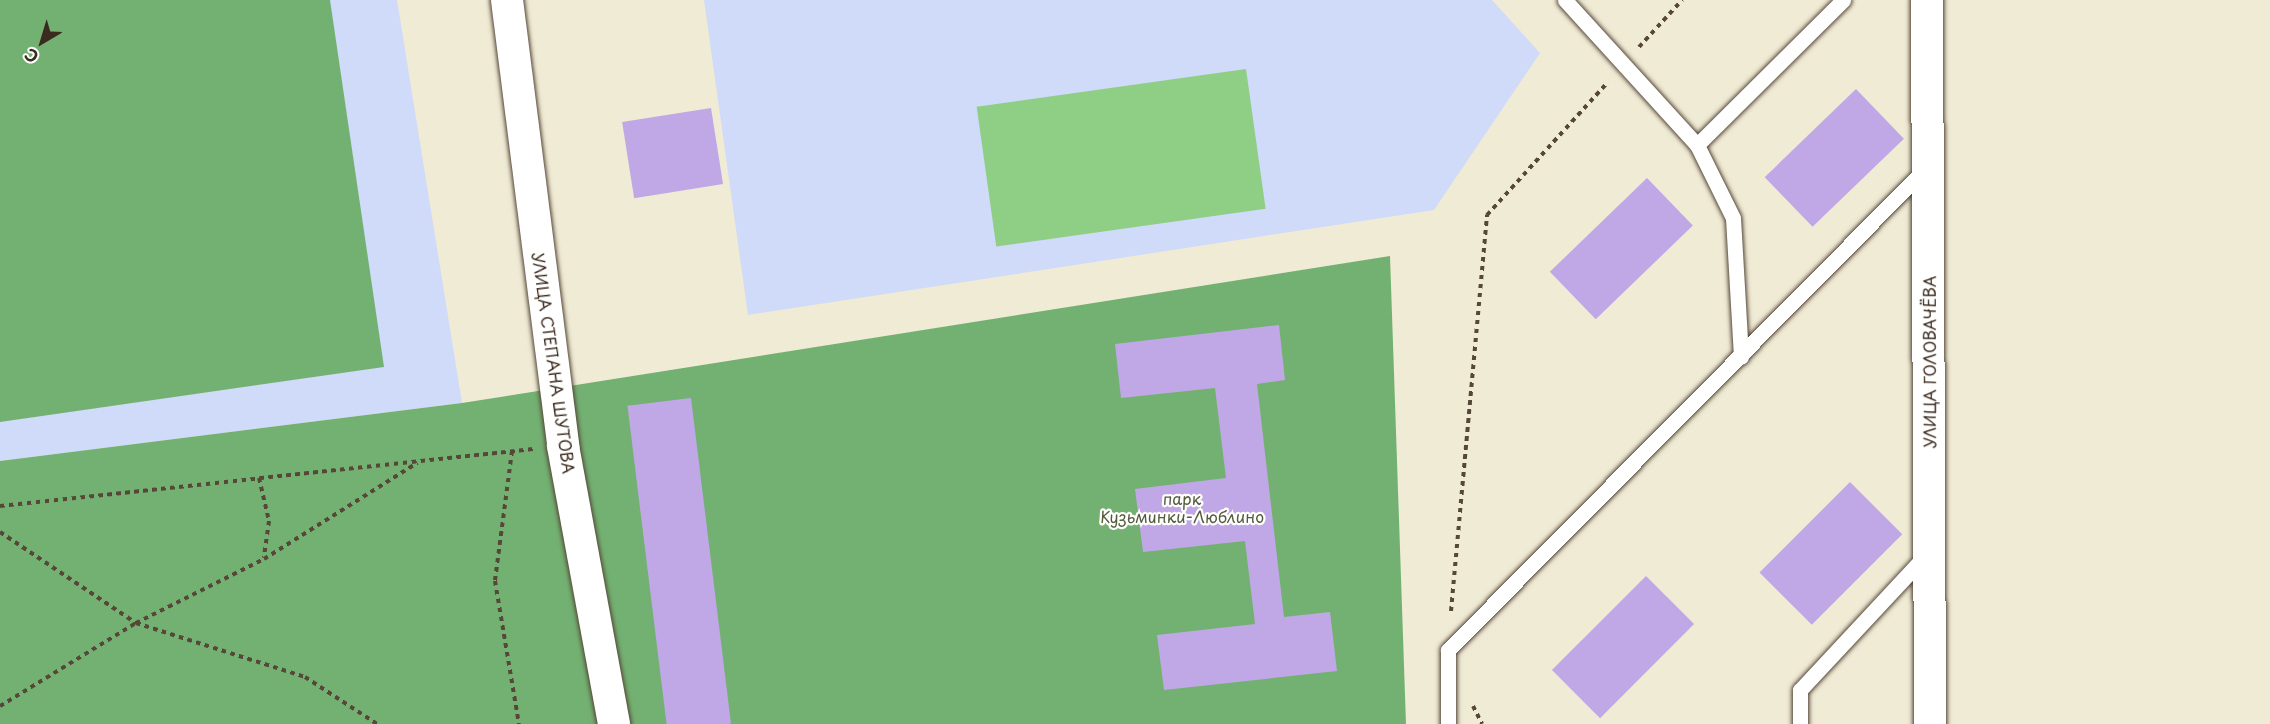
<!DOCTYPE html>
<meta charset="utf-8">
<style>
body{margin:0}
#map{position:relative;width:2270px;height:724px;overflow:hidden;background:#f0ebd5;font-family:"Playpen Sans",sans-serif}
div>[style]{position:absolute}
.built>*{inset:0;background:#d0daf9}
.green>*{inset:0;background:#8fce85;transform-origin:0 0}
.forest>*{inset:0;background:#73b172}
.building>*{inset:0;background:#c0a8e6;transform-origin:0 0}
.path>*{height:4px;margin-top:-2px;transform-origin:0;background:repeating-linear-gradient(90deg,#564739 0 4.5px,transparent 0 9px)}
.roads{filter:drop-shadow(0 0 2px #564739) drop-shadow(0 0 2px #564739)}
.lane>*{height:15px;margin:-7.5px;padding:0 7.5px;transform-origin:7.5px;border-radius:7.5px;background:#fff}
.street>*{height:32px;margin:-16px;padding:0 16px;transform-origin:16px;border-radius:16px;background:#fff}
span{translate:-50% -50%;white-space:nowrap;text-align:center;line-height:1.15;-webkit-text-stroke:4.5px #fff;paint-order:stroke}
.street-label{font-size:16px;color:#3b2a1e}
.park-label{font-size:16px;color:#545b3d}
.north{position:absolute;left:12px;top:12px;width:60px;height:60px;-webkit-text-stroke:4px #fff;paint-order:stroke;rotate:218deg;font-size:16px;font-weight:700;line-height:24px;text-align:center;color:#3b2a1e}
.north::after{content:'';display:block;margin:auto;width:21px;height:27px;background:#3b2a1e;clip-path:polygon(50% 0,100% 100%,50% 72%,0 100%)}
</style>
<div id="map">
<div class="built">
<div style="clip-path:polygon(0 0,397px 0,462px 403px,0 461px)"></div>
<div style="clip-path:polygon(704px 0,1492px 0,1540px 53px,1434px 210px,748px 315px)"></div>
</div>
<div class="green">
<div style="left:1246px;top:69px;width:141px;height:272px;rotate:82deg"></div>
</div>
<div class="forest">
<div style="clip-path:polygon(0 0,330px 0,384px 367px,0 422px)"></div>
<div style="clip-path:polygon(1390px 256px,1406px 724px,0 724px,0 461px,462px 403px)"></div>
</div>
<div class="building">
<div style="left:1856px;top:89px;width:69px;height:127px;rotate:46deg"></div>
<div style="left:711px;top:108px;width:77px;height:90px;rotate:81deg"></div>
<div style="left:1647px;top:178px;width:66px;height:135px;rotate:46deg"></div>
<div style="clip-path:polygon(1279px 325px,1285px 380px,1257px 384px,1284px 617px,1330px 612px,1337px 671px,1164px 690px,1157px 635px,1255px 624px,1245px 541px,1143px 552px,1135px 489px,1226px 478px,1215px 388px,1121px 398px,1115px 344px)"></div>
<div style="left:691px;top:398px;width:328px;height:64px;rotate:83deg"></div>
<div style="left:1850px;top:482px;width:74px;height:128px;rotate:45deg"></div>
<div style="left:1646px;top:576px;width:68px;height:133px;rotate:45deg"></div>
</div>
<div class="path">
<div style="left:1639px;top:47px;width:64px;rotate:-47.5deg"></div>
<div style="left:512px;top:451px;width:131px;rotate:97.5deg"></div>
<div style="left:495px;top:581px;width:145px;rotate:80.5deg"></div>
<div style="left:259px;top:478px;width:44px;rotate:76.9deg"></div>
<div style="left:269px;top:521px;width:37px;rotate:98deg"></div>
<div style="left:0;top:506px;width:536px;rotate:-6.1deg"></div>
<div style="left:0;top:532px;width:164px;rotate:33.8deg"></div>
<div style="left:136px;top:623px;width:177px;rotate:17.7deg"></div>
<div style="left:305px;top:677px;width:86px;rotate:33.1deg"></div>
<div style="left:1451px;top:611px;width:398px;rotate:-84.8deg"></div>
<div style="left:1487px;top:215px;width:180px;rotate:-47.7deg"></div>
<div style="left:0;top:706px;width:159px;rotate:-31.4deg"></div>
<div style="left:136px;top:623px;width:143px;rotate:-26.6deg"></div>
<div style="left:264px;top:559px;width:181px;rotate:-32.1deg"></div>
<div style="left:1473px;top:706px;width:20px;rotate:63deg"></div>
</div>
<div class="roads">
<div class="lane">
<div style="left:1565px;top:0;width:196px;rotate:47.7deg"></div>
<div style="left:1697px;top:145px;width:81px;rotate:63.7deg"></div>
<div style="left:1733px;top:218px;width:139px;rotate:86.7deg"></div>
<div style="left:1697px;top:145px;width:206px;rotate:-44.8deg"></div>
<div style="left:1448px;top:724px;width:74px;rotate:-90deg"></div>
<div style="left:1448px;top:650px;width:679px;rotate:-45.24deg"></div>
<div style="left:1800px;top:724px;width:34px;rotate:-90deg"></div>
<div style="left:1800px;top:690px;width:185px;rotate:-47deg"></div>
</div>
<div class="street">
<div style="left:507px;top:0;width:450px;rotate:82.8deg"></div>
<div style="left:563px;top:446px;width:283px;rotate:79.6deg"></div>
<div style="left:1927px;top:0;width:724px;rotate:89.76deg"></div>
</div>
</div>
<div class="street-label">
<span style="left:1929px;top:362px;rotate:-90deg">УЛИЦА ГОЛОВАЧЁВА</span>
<span style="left:554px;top:363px;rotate:82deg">УЛИЦА СТЕПАНА ШУТОВА</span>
</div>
<div class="park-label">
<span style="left:1182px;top:507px">парк<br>Кузьминки-Люблино</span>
</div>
<div class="north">С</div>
</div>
